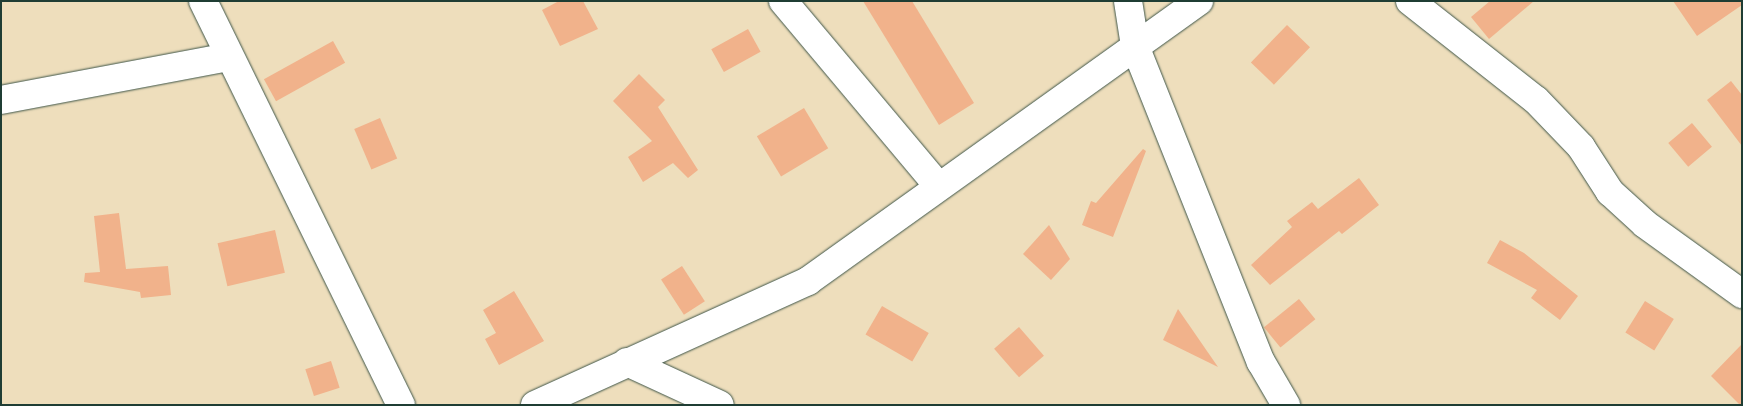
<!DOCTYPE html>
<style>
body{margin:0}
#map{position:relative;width:1743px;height:406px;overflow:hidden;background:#eedebc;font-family:Cardo,serif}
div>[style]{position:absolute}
.building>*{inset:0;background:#f1b28b;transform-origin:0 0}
.roads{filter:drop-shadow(0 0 1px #3e5548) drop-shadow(0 0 1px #3e5548)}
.street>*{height:28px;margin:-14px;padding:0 14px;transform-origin:14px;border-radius:14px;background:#fff}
span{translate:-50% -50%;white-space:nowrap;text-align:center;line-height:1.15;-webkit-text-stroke:5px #f6f6f2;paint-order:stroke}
.frame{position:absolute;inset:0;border:2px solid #1f3d34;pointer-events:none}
</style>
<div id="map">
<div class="building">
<div style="clip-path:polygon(559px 1px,583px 1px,598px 29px,560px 46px,542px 10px)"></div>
<div style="clip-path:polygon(863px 1px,912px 1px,974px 103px,939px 125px)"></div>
<div style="clip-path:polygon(1490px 1px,1534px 1px,1489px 39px,1471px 17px)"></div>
<div style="clip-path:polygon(1673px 1px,1742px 1px,1742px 5px,1697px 36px)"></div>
<div style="left:1287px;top:25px;width:32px;height:52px;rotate:44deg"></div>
<div style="left:748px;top:29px;width:26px;height:42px;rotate:61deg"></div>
<div style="left:333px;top:41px;width:25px;height:79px;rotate:61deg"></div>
<div style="clip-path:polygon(639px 74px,665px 100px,658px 107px,698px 170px,688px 178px,673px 163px,643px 182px,628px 157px,652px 141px,613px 101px)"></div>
<div style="clip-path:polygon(1731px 81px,1742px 95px,1742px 146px,1707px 100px)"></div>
<div style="left:804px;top:108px;width:47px;height:55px;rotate:59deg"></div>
<div style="left:380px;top:118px;width:44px;height:28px;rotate:67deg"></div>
<div style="left:1692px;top:123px;width:31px;height:31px;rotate:50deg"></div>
<div style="clip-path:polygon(1143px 149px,1146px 151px,1113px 237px,1082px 225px,1091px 201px,1096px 203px)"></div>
<div style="clip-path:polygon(1359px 178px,1379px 205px,1342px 234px,1339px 231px,1270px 285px,1251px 265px,1292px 227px,1287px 221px,1312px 202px,1318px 209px)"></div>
<div style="clip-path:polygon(119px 213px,126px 269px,168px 266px,171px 295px,141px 298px,140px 292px,84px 282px,85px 273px,100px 272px,94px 216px)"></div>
<div style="clip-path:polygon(1049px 225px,1070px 259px,1051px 280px,1023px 254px)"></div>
<div style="left:275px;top:230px;width:44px;height:59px;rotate:77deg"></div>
<div style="clip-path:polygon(1500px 240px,1524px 253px,1578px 296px,1560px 320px,1531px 298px,1537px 290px,1487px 263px)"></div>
<div style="left:682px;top:266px;width:42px;height:25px;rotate:57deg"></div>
<div style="clip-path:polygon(514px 291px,544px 341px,499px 365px,485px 339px,496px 333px,483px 310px)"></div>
<div style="left:1299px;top:299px;width:26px;height:45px;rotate:51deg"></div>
<div style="left:1645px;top:301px;width:34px;height:37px;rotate:32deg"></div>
<div style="left:882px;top:306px;width:54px;height:33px;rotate:30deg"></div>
<div style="clip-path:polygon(1178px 309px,1218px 367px,1163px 340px)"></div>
<div style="left:1019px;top:327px;width:38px;height:33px;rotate:49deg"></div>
<div style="clip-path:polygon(1742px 344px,1742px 405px,1740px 405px,1711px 376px)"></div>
<div style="left:331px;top:361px;width:28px;height:27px;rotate:72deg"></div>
</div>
<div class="roads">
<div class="street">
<div style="left:203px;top:1px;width:450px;rotate:63.9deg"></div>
<div style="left:783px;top:1px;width:241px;rotate:50deg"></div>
<div style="left:1128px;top:1px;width:46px;rotate:81.2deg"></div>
<div style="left:1135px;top:46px;width:340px;rotate:68.3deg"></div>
<div style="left:1261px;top:362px;width:50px;rotate:59.8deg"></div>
<div style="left:1410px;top:1px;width:160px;rotate:38.2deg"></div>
<div style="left:1536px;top:100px;width:65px;rotate:46.2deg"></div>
<div style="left:1581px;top:147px;width:54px;rotate:57.2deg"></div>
<div style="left:1610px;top:192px;width:47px;rotate:42.4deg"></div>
<div style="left:1645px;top:224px;width:120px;rotate:35.8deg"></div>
<div style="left:1px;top:100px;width:231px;rotate:-10.7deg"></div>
<div style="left:627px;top:362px;width:102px;rotate:24.8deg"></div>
<div style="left:535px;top:405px;width:300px;rotate:-24.4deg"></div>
<div style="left:808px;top:281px;width:481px;rotate:-35.6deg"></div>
</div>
</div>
<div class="frame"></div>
</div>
